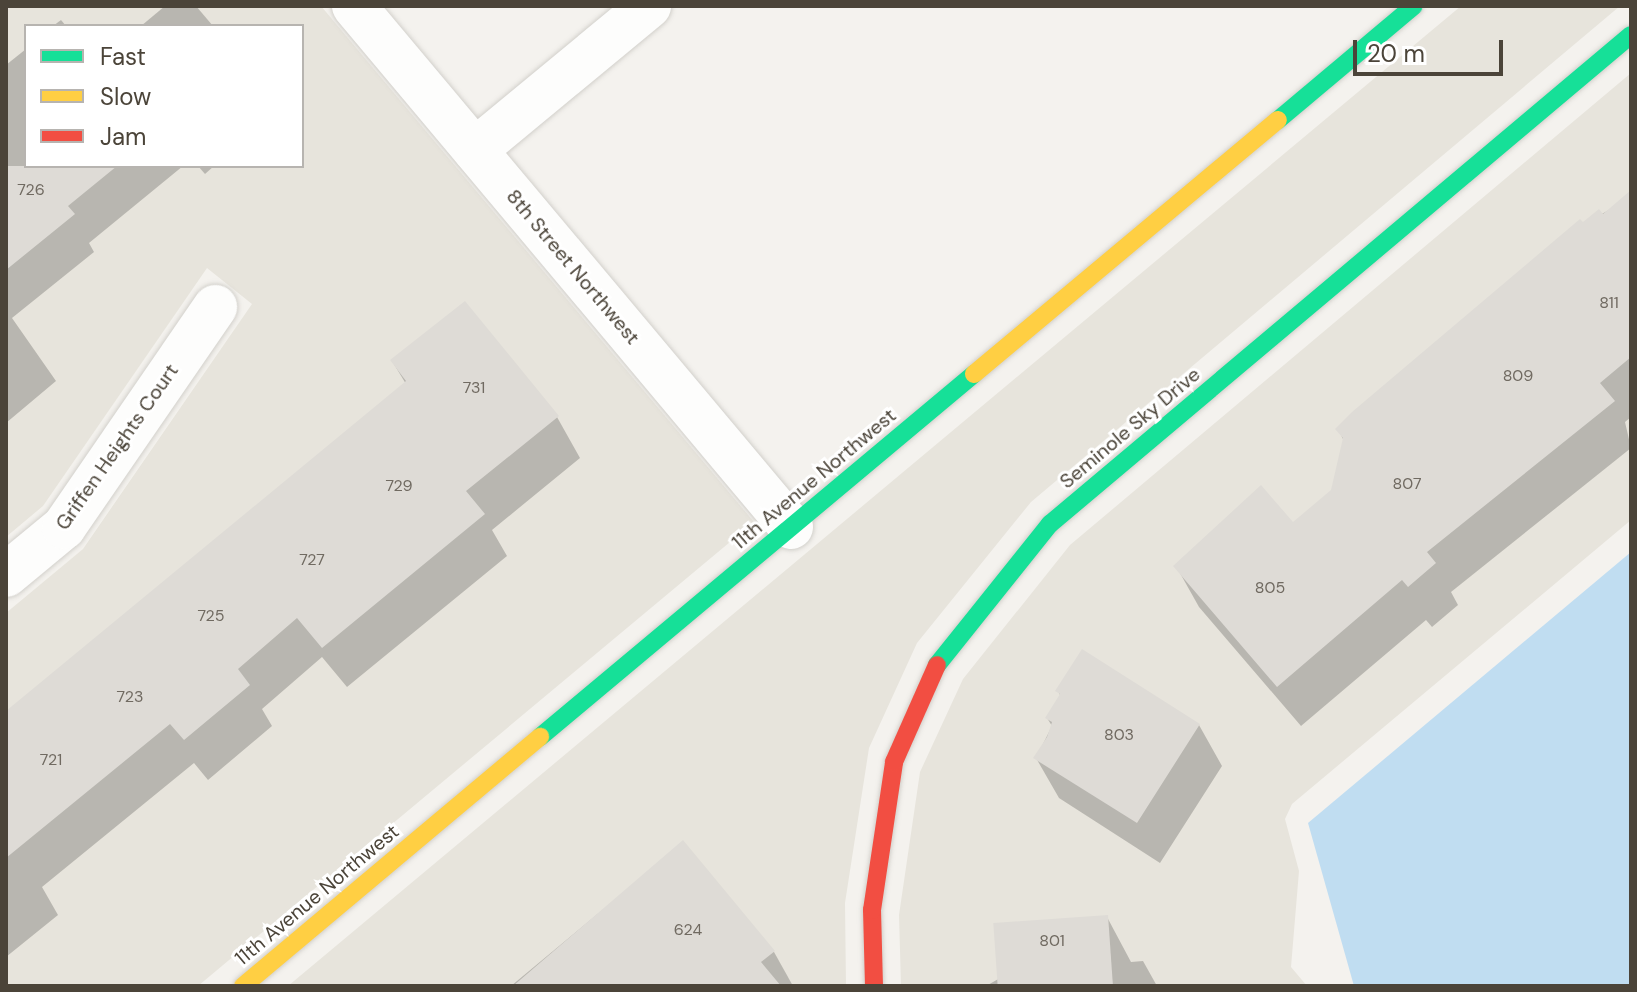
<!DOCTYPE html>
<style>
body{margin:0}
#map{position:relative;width:1637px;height:992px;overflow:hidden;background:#f4f2ee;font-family:"DM Sans",sans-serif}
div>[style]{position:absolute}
.residential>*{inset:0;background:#e7e4dc}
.water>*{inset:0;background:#c0ddf1}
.shadow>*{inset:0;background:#0003}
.building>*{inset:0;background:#dedbd6;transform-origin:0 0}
.roads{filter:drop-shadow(0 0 2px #d2d0cb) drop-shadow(0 0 2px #d2d0cb)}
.street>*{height:44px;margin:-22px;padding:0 22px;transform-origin:22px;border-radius:22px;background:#fdfdfc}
.fast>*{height:18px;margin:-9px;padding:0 9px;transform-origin:9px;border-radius:9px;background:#16e098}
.slow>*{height:18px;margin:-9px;padding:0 9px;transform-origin:9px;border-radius:9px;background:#ffcf43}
.jam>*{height:18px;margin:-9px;padding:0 9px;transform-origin:9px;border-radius:9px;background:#f24e42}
span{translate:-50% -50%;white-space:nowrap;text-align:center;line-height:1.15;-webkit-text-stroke:6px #fff;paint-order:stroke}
.number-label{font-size:16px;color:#706a61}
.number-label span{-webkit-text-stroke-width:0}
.street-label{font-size:20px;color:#4b4439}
.frame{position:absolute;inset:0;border:8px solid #4b4439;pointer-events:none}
.legend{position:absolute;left:24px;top:24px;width:280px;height:144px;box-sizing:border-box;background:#fff;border:2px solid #b7b4b0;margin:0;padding:10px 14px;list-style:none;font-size:24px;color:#4b4439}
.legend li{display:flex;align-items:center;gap:16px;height:40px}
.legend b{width:40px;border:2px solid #b7b4b0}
.scale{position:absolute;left:1353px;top:40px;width:150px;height:36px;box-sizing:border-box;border:4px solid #4b4439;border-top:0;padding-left:10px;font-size:24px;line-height:28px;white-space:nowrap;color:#4b4439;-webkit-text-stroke:6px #fff;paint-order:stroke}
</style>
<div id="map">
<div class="residential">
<div style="clip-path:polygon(evenodd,6px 6px,321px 6px,754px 522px,198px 986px,6px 986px,6px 613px,83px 549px,252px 304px,207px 268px,43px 506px,6px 537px,6px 6px,26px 26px,302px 26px,302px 166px,26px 166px,26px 26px)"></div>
<div style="clip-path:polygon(1461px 6px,1620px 6px,1031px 502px,917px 643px,869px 748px,845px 903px,846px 986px,288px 986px)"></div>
<div style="clip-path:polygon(1631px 73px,1631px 520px,1292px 804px,1285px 819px,1299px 871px,1291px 967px,1307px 986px,901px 986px,899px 915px,920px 772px,963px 679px,1070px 545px)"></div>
</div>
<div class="water">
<div style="clip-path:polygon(1631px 552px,1631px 986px,1354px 986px,1308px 823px)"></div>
</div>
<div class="shadow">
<div style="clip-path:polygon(165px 6px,196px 6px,213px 26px,141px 26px)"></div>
<div style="clip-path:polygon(61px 20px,66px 26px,53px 26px)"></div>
<div style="clip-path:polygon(26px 49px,26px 166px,183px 166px,89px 243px,94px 252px,12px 318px,56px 381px,6px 423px,6px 65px)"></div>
<div style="clip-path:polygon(198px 166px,214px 166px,205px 174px)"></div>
<div style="clip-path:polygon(1631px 197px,1631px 417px,1625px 422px,1631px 448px,1451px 592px,1458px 605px,1432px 627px,1426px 620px,1301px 726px,1199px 607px,1176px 566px,1292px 525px,1333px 491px,1344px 441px,1338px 429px,1583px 225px)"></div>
<div style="clip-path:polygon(392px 361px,557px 417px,580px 458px,492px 530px,507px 556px,347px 687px,322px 657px,262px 709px,272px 726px,208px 780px,194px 763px,42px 887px,58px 915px,6px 957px,6px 713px,406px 384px)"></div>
<div style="clip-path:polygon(1058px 691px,1199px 725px,1222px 766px,1160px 863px,1059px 798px,1036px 758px,1052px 726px,1047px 718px,1061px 697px)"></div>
<div style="clip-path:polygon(683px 843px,774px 952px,793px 986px,511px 986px)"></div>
<div style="clip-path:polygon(1107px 917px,1131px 962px,1143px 961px,1157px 986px,986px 986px)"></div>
</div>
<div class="building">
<div style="clip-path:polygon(6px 166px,117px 166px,68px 206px,75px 214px,6px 270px)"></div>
<div style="clip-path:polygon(1631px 190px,1631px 357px,1600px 383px,1615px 401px,1427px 552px,1436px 563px,1408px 587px,1402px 580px,1277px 687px,1173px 566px,1261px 485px,1293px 522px,1331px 490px,1343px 438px,1335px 429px,1352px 412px,1580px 219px,1583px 222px,1599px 209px,1603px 214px)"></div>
<div style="clip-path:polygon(465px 301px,559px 416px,466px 491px,485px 514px,322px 648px,297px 618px,238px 669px,250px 685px,184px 740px,170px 724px,6px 858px,6px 711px,406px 381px,390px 360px)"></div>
<div style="clip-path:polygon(1082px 649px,1200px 724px,1137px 823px,1033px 758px,1047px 737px,1052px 722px,1045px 718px,1060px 694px,1055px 691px)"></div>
<div style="clip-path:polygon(683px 840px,775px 951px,761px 962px,781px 986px,513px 986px)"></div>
<div style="left:1108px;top:915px;width:71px;height:115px;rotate:86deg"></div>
</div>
<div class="roads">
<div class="street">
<div style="left:354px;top:6px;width:680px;rotate:50.01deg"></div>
<div style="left:475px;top:150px;width:226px;rotate:-39.6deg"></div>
<div style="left:6px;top:575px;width:75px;rotate:-39.6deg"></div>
<div style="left:64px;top:527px;width:267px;rotate:-55.5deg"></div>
</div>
<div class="fast">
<div style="left:1278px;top:120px;width:177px;rotate:-40deg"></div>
<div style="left:937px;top:665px;width:181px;rotate:-51.3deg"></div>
<div style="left:1050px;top:524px;width:759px;rotate:-40.09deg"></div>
<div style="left:540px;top:737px;width:566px;rotate:-39.91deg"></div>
</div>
<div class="slow">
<div style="left:974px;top:374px;width:396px;rotate:-39.9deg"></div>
<div style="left:243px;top:986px;width:388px;rotate:-40deg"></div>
</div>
<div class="jam">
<div style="left:874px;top:986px;width:76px;rotate:-91.5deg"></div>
<div style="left:872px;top:910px;width:150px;rotate:-81.5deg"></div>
<div style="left:894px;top:762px;width:106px;rotate:-66.1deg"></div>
</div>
</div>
<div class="number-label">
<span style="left:31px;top:190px">726</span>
<span style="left:1609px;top:303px">811</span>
<span style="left:1518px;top:376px">809</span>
<span style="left:474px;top:388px">731</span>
<span style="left:1407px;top:484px">807</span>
<span style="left:399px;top:486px">729</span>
<span style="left:312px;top:560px">727</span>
<span style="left:1270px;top:588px">805</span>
<span style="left:211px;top:616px">725</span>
<span style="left:130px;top:697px">723</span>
<span style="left:1119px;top:735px">803</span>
<span style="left:51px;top:760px">721</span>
<span style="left:688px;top:930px">624</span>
<span style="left:1052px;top:941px">801</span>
</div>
<div class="street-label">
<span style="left:573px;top:267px;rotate:50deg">8th Street Northwest</span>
<span style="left:1130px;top:428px;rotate:-40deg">Seminole Sky Drive</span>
<span style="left:117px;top:447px;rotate:-55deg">Griffen Heights Court</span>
<span style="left:814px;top:479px;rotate:-40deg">11th Avenue Northwest</span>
<span style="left:317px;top:895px;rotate:-40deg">11th Avenue Northwest</span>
</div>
<div class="frame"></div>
<ul class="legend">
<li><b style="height:10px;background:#16e098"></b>Fast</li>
<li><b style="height:10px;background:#ffcf43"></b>Slow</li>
<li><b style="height:10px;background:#f24e42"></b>Jam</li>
</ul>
<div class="scale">20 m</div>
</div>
